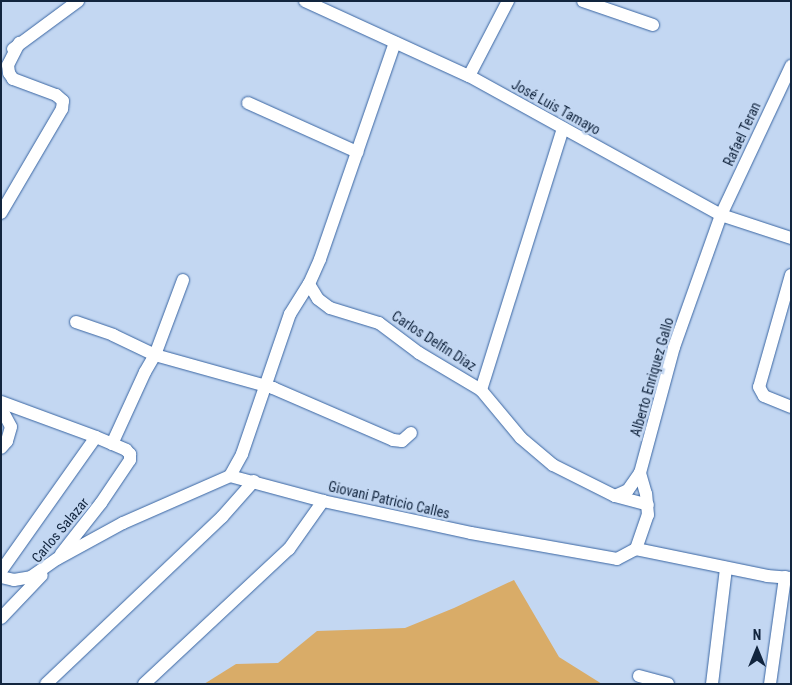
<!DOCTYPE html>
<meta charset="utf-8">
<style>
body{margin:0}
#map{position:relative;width:792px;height:685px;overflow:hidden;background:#c3d7f2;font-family:"Roboto Condensed",sans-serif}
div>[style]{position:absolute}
.green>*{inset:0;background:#d9ac68}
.roads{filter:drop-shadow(0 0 1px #3965a2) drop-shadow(0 0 1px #3965a2)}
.street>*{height:12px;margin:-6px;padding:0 6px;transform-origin:6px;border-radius:6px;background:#fff}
span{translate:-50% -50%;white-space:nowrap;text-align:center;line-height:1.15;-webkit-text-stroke:5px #c3d7f2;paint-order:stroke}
.street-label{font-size:14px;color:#12253e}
.frame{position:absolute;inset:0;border:2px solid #12253e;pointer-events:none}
.north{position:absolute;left:732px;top:625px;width:50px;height:50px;-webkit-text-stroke:4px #c3d7f2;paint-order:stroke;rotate:0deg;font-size:14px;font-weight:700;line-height:20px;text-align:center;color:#12253e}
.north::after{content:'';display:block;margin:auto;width:18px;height:22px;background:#12253e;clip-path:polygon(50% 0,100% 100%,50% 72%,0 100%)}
</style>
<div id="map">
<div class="green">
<div style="clip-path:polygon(514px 580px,559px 657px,602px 684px,204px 684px,236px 664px,278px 663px,317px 631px,405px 628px,454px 608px)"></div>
</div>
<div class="roads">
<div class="street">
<div style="left:305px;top:1px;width:180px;rotate:24.6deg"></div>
<div style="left:469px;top:76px;width:288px;rotate:28.9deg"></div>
<div style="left:721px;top:215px;width:74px;rotate:18.2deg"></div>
<div style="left:583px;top:1px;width:74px;rotate:18.9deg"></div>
<div style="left:13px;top:49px;width:81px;rotate:-36.4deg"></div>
<div style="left:469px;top:76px;width:85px;rotate:-62.5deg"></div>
<div style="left:248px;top:103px;width:120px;rotate:24.2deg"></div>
<div style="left:1px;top:213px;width:121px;rotate:-59.6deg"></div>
<div style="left:62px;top:109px;width:8px;rotate:-83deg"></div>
<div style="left:63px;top:101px;width:9px;rotate:-139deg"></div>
<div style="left:56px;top:95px;width:46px;rotate:-159.6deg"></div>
<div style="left:13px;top:79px;width:7px;rotate:-124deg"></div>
<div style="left:9px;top:73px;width:8px;rotate:-97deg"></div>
<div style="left:8px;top:65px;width:25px;rotate:-63deg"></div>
<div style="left:791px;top:275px;width:116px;rotate:105.9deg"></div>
<div style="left:759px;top:387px;width:10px;rotate:61deg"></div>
<div style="left:764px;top:396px;width:29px;rotate:22deg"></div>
<div style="left:309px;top:284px;width:17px;rotate:59deg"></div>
<div style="left:318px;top:299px;width:15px;rotate:37deg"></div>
<div style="left:330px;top:308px;width:51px;rotate:17deg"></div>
<div style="left:379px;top:323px;width:50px;rotate:36.9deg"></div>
<div style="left:419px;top:353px;width:72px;rotate:30.8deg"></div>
<div style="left:481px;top:390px;width:62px;rotate:50.2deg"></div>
<div style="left:521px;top:438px;width:42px;rotate:40.2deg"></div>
<div style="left:553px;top:465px;width:69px;rotate:26.6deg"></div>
<div style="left:615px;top:496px;width:14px;rotate:-25deg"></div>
<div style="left:628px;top:490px;width:21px;rotate:-55deg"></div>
<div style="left:76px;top:322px;width:39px;rotate:19deg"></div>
<div style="left:113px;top:335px;width:47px;rotate:25.5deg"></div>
<div style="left:155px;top:355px;width:123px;rotate:15.6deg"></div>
<div style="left:273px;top:388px;width:131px;rotate:23.4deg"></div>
<div style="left:393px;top:440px;width:9px;rotate:6deg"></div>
<div style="left:402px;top:441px;width:12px;rotate:-42deg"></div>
<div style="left:481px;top:390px;width:274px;rotate:-72.6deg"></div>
<div style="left:1px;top:402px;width:101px;rotate:20.2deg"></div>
<div style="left:96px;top:437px;width:33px;rotate:23deg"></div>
<div style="left:126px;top:450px;width:6px;rotate:45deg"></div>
<div style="left:130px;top:454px;width:6px;rotate:90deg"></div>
<div style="left:130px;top:460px;width:52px;rotate:124deg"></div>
<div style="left:101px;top:503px;width:65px;rotate:128.1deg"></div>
<div style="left:1px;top:408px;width:21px;rotate:62deg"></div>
<div style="left:11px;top:427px;width:15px;rotate:106deg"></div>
<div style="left:7px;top:441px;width:9px;rotate:131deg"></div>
<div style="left:112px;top:444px;width:79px;rotate:-65.4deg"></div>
<div style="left:145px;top:372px;width:20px;rotate:-60deg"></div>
<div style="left:155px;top:355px;width:80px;rotate:-69.5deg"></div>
<div style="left:230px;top:476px;width:25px;rotate:-61deg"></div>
<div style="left:242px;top:454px;width:148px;rotate:-71.1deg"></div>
<div style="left:290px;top:314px;width:36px;rotate:-58deg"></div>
<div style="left:309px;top:284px;width:27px;rotate:-66deg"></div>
<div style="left:320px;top:259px;width:229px;rotate:-70.9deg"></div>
<div style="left:615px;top:496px;width:34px;rotate:15deg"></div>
<div style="left:636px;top:549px;width:36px;rotate:-71deg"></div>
<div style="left:648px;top:515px;width:21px;rotate:-95deg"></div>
<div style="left:646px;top:494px;width:22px;rotate:-106deg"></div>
<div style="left:640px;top:473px;width:131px;rotate:-74.9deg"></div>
<div style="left:674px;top:347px;width:140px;rotate:-70.4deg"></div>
<div style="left:721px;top:215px;width:165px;rotate:-64.8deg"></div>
<div style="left:1px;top:571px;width:164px;rotate:-54.7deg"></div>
<div style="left:1px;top:577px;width:13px;rotate:13deg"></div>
<div style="left:14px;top:580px;width:17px;rotate:-10deg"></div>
<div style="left:31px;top:577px;width:32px;rotate:-35deg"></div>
<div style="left:57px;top:559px;width:75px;rotate:-28.6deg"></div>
<div style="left:123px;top:523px;width:117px;rotate:-23.7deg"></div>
<div style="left:230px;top:476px;width:96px;rotate:15deg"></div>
<div style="left:323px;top:501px;width:151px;rotate:12.2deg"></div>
<div style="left:471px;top:533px;width:148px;rotate:10.1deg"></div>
<div style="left:617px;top:559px;width:21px;rotate:-28deg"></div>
<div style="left:636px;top:549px;width:134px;rotate:11.6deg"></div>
<div style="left:767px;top:576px;width:24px;rotate:5deg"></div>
<div style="left:1px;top:618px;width:59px;rotate:-46.4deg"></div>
<div style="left:639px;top:676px;width:30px;rotate:15deg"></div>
<div style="left:46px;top:684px;width:243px;rotate:-43.5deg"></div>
<div style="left:222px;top:517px;width:48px;rotate:-48.4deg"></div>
<div style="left:144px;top:684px;width:198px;rotate:-43deg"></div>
<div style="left:289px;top:549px;width:59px;rotate:-54.7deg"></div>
<div style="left:712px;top:684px;width:117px;rotate:-83.1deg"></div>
<div style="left:770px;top:684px;width:108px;rotate:-82deg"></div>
</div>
</div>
<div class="street-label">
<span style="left:556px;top:107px;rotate:29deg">José Luis Tamayo</span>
<span style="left:742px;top:134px;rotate:-65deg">Rafael Teran</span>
<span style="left:434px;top:341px;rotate:33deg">Carlos Delfin Diaz</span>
<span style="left:652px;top:377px;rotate:-74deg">Alberto Enriquez Gallo</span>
<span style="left:389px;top:500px;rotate:13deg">Giovani Patricio Calles</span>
<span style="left:60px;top:530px;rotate:-50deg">Carlos Salazar</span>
</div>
<div class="frame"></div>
<div class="north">N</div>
</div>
